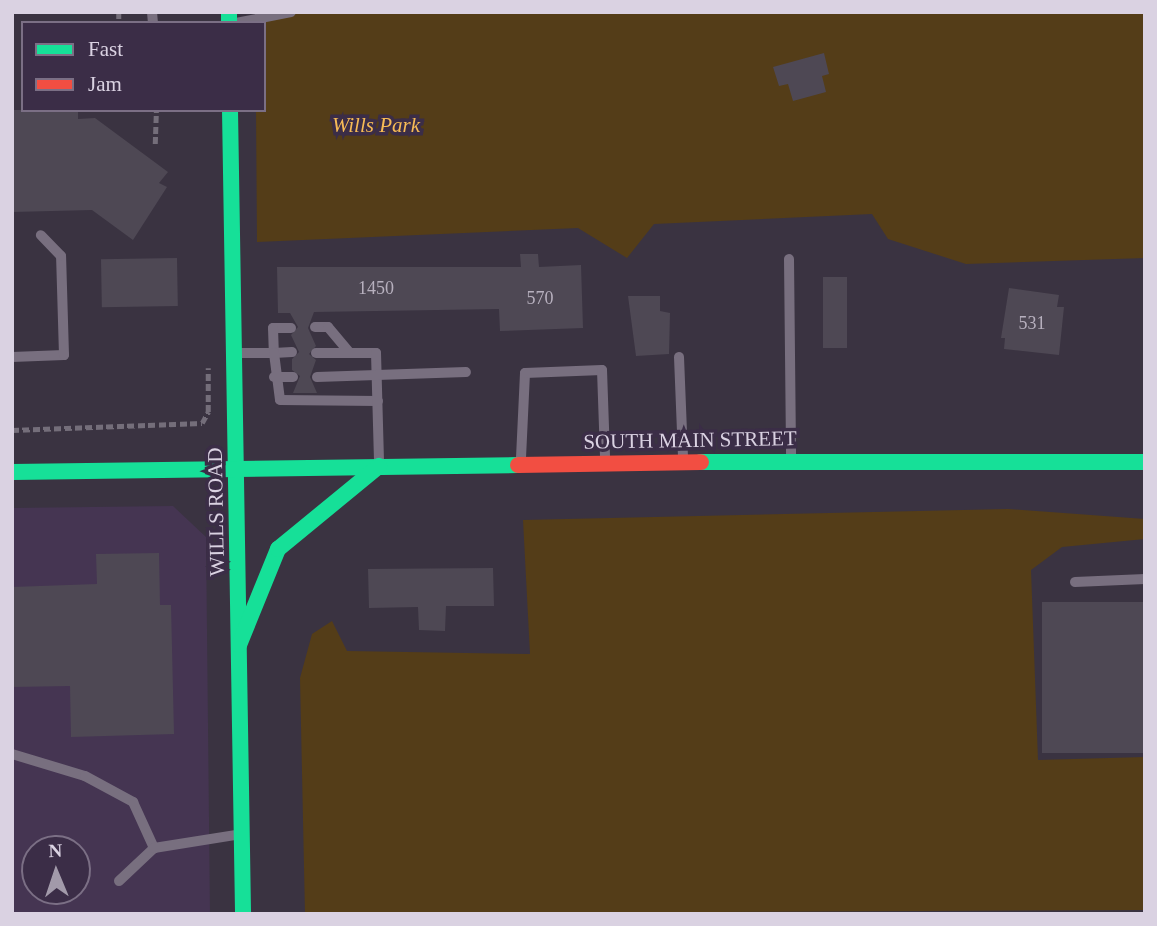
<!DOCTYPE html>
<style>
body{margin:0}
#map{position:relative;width:1157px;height:926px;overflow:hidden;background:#3a3341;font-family:"Times New Roman",serif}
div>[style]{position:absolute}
.built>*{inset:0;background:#453552}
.green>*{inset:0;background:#543d18}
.building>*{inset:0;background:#4e4854;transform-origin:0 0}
.path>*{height:4.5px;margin-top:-2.25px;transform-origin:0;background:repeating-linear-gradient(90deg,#746e7a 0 7px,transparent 0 10.5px)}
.lane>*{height:10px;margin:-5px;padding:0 5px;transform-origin:5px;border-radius:5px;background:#786f7f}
.fast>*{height:16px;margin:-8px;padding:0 8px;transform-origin:8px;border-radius:8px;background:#16e098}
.jam>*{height:16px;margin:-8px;padding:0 8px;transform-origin:8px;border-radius:8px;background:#f24e42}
span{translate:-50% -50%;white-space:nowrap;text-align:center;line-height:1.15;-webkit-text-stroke:7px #3b2d47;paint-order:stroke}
.number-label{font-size:18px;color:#b7b0be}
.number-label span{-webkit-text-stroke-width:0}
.park-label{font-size:21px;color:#f7bb55;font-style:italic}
.street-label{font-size:21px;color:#dad2e2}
.frame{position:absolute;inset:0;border:14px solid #dad2e2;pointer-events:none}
.legend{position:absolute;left:21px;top:21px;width:245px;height:91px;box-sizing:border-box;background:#3b2d47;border:2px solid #7b6f85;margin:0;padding:9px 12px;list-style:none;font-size:21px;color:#dad2e2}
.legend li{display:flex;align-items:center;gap:14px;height:35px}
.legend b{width:35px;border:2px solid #7b6f85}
.north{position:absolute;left:21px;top:835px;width:70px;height:70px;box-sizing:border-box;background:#3b2d47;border:2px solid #7b6f85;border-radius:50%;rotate:358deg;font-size:19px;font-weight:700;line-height:28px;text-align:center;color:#dad2e2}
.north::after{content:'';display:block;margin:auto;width:24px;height:32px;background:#a29aaa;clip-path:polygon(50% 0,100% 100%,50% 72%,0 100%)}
</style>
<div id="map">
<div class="built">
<div style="clip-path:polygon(evenodd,173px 506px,206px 537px,210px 914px,12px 914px,12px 508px,173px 506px,35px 849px,77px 849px,77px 891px,35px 891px,35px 849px)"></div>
</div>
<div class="green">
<div style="clip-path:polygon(255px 12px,1145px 12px,1145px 258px,966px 264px,888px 239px,872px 214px,654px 224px,627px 258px,578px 228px,257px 242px,256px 110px,264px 110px,264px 23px,255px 23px)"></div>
<div style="clip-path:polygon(1008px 509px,1145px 519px,1145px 539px,1062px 547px,1031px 570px,1038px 760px,1145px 757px,1145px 910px,305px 914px,300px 678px,312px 634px,332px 621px,347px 651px,530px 654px,523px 520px)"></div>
</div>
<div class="building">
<div style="clip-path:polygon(824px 53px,829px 74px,822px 76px,826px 92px,793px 101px,788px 84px,779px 86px,773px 67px)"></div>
<div style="clip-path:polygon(12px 110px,78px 110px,78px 119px,95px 118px,168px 172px,159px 183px,167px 187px,133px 240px,92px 210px,12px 212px)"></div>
<div style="clip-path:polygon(520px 254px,538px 254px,539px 267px,581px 265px,583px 328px,500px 331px,499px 309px,314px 312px,308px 328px,316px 346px,309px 354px,316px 360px,310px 377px,317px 393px,293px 393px,300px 376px,292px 370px,292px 359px,299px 352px,291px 335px,298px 327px,290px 313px,278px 313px,277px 267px,521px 267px)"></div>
<div style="left:177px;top:258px;width:48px;height:76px;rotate:89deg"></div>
<div style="left:823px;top:277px;width:24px;height:71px"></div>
<div style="clip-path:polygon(1009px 288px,1059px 295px,1057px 307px,1064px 307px,1059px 355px,1004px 349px,1005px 338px,1001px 338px)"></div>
<div style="clip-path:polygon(628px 296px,660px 296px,660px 311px,670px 313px,669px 354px,636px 356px)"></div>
<div style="clip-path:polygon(159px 553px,160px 605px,171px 605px,174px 734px,71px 737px,70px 686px,12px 687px,12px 587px,97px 584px,96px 554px)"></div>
<div style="clip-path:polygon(493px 568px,494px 606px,446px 606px,445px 631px,419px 630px,418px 607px,369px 608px,368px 569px)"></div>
<div style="left:1145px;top:602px;width:151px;height:103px;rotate:90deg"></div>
</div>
<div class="path">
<div style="left:119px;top:12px;width:11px;rotate:90deg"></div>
<div style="left:155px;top:144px;width:34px;rotate:-88deg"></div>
<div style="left:12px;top:430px;width:190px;rotate:-2.1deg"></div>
<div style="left:202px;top:423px;width:13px;rotate:-61deg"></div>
<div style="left:208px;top:412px;width:44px;rotate:-90deg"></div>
</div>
<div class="lane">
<div style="left:152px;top:12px;width:11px;rotate:85deg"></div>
<div style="left:236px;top:23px;width:56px;rotate:-11.3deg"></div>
<div style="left:789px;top:259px;width:197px;rotate:89.4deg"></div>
<div style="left:315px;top:327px;width:13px"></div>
<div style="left:328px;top:327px;width:34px;rotate:50deg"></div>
<div style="left:291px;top:328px;width:18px;rotate:180deg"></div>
<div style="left:273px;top:328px;width:25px;rotate:88deg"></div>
<div style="left:274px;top:353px;width:18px;rotate:-3deg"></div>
<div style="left:234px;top:353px;width:40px"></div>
<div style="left:274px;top:353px;width:47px;rotate:82.7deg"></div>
<div style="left:280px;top:400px;width:98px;rotate:0.6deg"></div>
<div style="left:316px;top:353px;width:60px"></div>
<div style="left:376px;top:353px;width:109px;rotate:88.4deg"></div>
<div style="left:12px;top:357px;width:52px;rotate:-2.2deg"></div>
<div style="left:64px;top:355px;width:99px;rotate:-91.7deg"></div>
<div style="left:61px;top:256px;width:29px;rotate:-134deg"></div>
<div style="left:679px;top:357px;width:101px;rotate:87.7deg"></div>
<div style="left:274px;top:377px;width:19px"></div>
<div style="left:317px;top:377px;width:149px;rotate:-1.9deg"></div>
<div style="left:521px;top:458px;width:85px;rotate:-87.3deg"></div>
<div style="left:525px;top:373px;width:77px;rotate:-2.2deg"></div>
<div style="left:602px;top:370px;width:88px;rotate:88deg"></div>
<div style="left:1075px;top:582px;width:70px;rotate:-2.5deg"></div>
<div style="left:12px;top:754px;width:76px;rotate:16.8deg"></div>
<div style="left:85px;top:776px;width:55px;rotate:28.4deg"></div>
<div style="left:133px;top:802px;width:51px;rotate:65.5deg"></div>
<div style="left:119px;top:881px;width:48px;rotate:-43.3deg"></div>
<div style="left:154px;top:848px;width:88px;rotate:-9.1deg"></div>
</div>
<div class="fast">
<div style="left:229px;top:12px;width:11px;rotate:90deg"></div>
<div style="left:230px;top:110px;width:804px;rotate:89.07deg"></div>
<div style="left:701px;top:462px;width:444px"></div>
<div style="left:12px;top:472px;width:506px;rotate:-0.79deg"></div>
<div style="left:239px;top:645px;width:104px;rotate:-67.9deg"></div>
<div style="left:278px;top:549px;width:131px;rotate:-39.4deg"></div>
</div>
<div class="jam">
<div style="left:518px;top:465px;width:183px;rotate:-0.9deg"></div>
</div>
<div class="number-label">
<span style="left:376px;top:288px">1450</span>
<span style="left:540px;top:298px">570</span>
<span style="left:1032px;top:323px">531</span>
</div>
<div class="park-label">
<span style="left:376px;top:125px">Wills Park</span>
</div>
<div class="street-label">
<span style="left:690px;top:440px;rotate:-1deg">SOUTH MAIN STREET</span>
<span style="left:216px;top:512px;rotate:-91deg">WILLS ROAD</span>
</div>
<div class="frame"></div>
<ul class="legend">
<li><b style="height:9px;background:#16e098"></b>Fast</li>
<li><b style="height:9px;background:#f24e42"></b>Jam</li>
</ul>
<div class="north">N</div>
</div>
